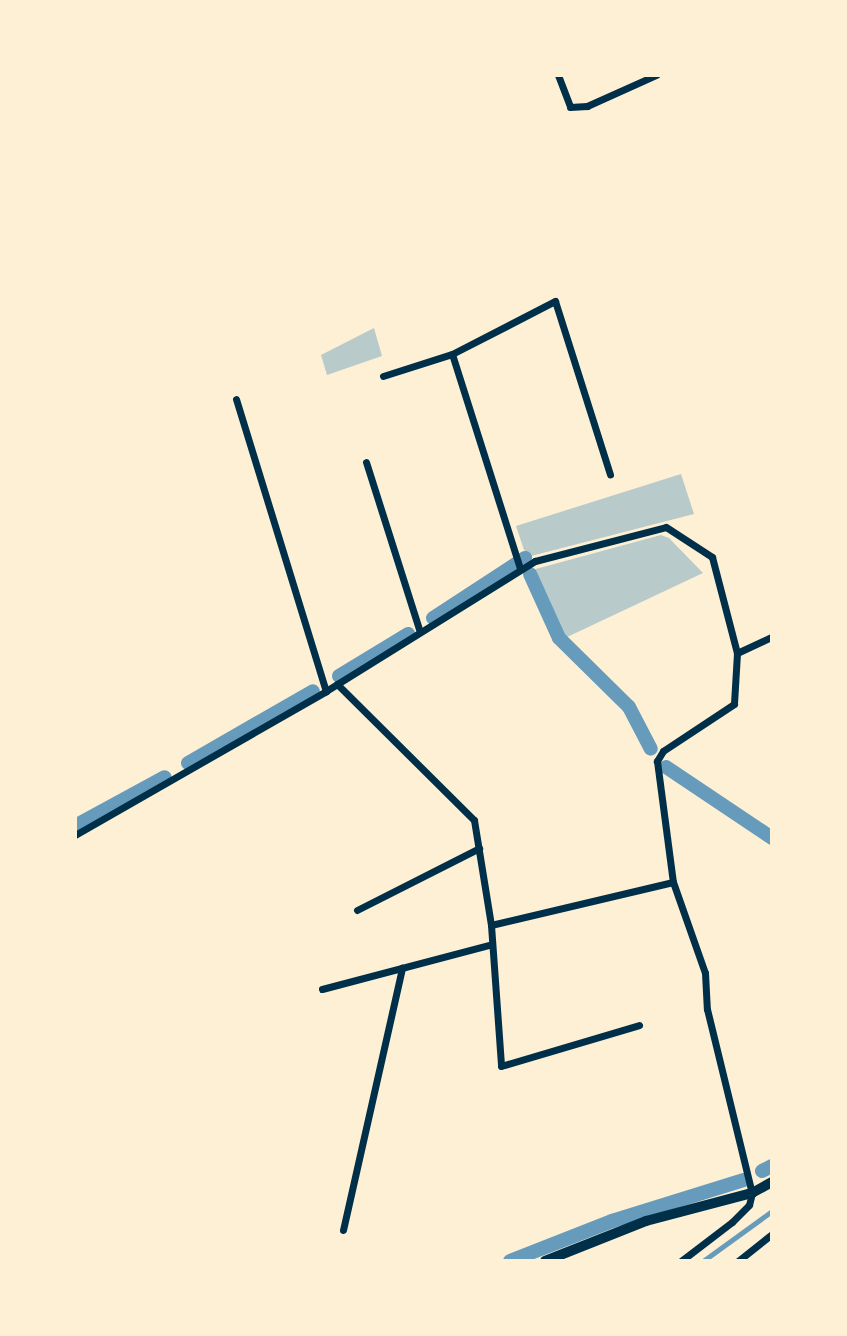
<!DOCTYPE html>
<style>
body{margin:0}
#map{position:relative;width:847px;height:1336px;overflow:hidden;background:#fdf0d5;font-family:"Archivo Narrow",sans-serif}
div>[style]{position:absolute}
.green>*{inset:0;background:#b9caca}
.stream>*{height:4.5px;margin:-2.25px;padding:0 2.25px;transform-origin:2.25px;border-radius:2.25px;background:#669bbc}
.canal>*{height:14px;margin:-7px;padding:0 7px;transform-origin:7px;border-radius:7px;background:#669bbc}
.minor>*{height:7px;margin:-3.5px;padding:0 3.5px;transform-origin:3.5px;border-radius:3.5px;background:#003049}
.tertiary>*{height:10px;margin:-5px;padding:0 5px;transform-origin:5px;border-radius:5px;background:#003049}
span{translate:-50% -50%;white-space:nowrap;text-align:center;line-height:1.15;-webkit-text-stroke:7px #fdf0d5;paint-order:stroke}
.frame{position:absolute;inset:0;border:77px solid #fdf0d5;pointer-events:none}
</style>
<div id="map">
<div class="green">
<div style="clip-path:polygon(374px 328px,382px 356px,327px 375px,321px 355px)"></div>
<div style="clip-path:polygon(681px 474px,694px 514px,531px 556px,524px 550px,516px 526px)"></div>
<div style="clip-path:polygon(661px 535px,669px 538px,703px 573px,565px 638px,532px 570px)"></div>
</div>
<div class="stream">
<div style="left:703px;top:1261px;width:85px;rotate:-35.9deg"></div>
</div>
<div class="canal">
<div style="left:530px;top:574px;width:70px;rotate:65.6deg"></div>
<div style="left:559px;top:638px;width:98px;rotate:44.6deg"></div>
<div style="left:629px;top:707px;width:47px;rotate:62.4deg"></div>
<div style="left:433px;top:618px;width:110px;rotate:-33.1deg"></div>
<div style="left:339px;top:676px;width:81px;rotate:-31.3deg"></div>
<div style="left:188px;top:763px;width:144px;rotate:-29.9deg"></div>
<div style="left:666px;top:767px;width:128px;rotate:33.8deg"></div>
<div style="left:75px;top:826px;width:102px;rotate:-28.6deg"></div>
<div style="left:762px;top:1171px;width:11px;rotate:-27deg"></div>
<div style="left:510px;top:1261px;width:110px;rotate:-21.4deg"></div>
<div style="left:612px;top:1221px;width:138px;rotate:-17.3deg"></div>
</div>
<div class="minor">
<div style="left:558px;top:75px;width:34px;rotate:69deg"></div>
<div style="left:570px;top:107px;width:17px;rotate:-3deg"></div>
<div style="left:587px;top:106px;width:76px;rotate:-24.2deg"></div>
<div style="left:452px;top:354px;width:225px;rotate:72.4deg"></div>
<div style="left:383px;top:376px;width:72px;rotate:-17.7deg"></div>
<div style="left:452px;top:354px;width:116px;rotate:-27.2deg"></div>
<div style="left:555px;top:301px;width:182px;rotate:72.4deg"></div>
<div style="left:236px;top:399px;width:306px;rotate:72.9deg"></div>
<div style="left:366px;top:462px;width:178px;rotate:72.4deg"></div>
<div style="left:737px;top:653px;width:38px;rotate:-25deg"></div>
<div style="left:337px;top:684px;width:193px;rotate:44.8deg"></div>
<div style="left:474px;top:820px;width:106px;rotate:80.8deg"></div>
<div style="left:491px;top:925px;width:141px;rotate:85.9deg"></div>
<div style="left:501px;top:1066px;width:144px;rotate:-16.5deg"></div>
<div style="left:75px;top:835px;width:289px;rotate:-29.8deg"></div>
<div style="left:326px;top:691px;width:246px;rotate:-31.9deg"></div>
<div style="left:535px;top:561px;width:135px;rotate:-14.5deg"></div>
<div style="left:666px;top:527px;width:55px;rotate:33.1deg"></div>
<div style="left:712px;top:557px;width:99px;rotate:75.4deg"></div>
<div style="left:737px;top:653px;width:51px;rotate:93.4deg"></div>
<div style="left:734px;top:704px;width:85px;rotate:146.5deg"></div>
<div style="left:663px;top:751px;width:12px;rotate:121deg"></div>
<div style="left:657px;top:761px;width:122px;rotate:82.5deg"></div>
<div style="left:673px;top:882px;width:96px;rotate:70.6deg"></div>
<div style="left:705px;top:973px;width:36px;rotate:87deg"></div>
<div style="left:707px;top:1009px;width:189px;rotate:76.3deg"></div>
<div style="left:752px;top:1193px;width:12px;rotate:104deg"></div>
<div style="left:749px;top:1205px;width:24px;rotate:135deg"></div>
<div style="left:732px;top:1222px;width:64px;rotate:142.6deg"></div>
<div style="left:357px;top:910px;width:137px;rotate:-26.9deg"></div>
<div style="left:491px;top:925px;width:187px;rotate:-13.3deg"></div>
<div style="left:322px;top:989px;width:173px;rotate:-14.8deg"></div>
<div style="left:343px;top:1230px;width:269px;rotate:-77.3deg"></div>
<div style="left:738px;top:1261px;width:43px;rotate:-38.5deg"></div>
</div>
<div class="tertiary">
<div style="left:545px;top:1261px;width:109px;rotate:-21.6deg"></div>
<div style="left:646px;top:1221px;width:110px;rotate:-14.8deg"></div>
<div style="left:752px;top:1193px;width:23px;rotate:-29deg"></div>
</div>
<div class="frame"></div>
</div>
